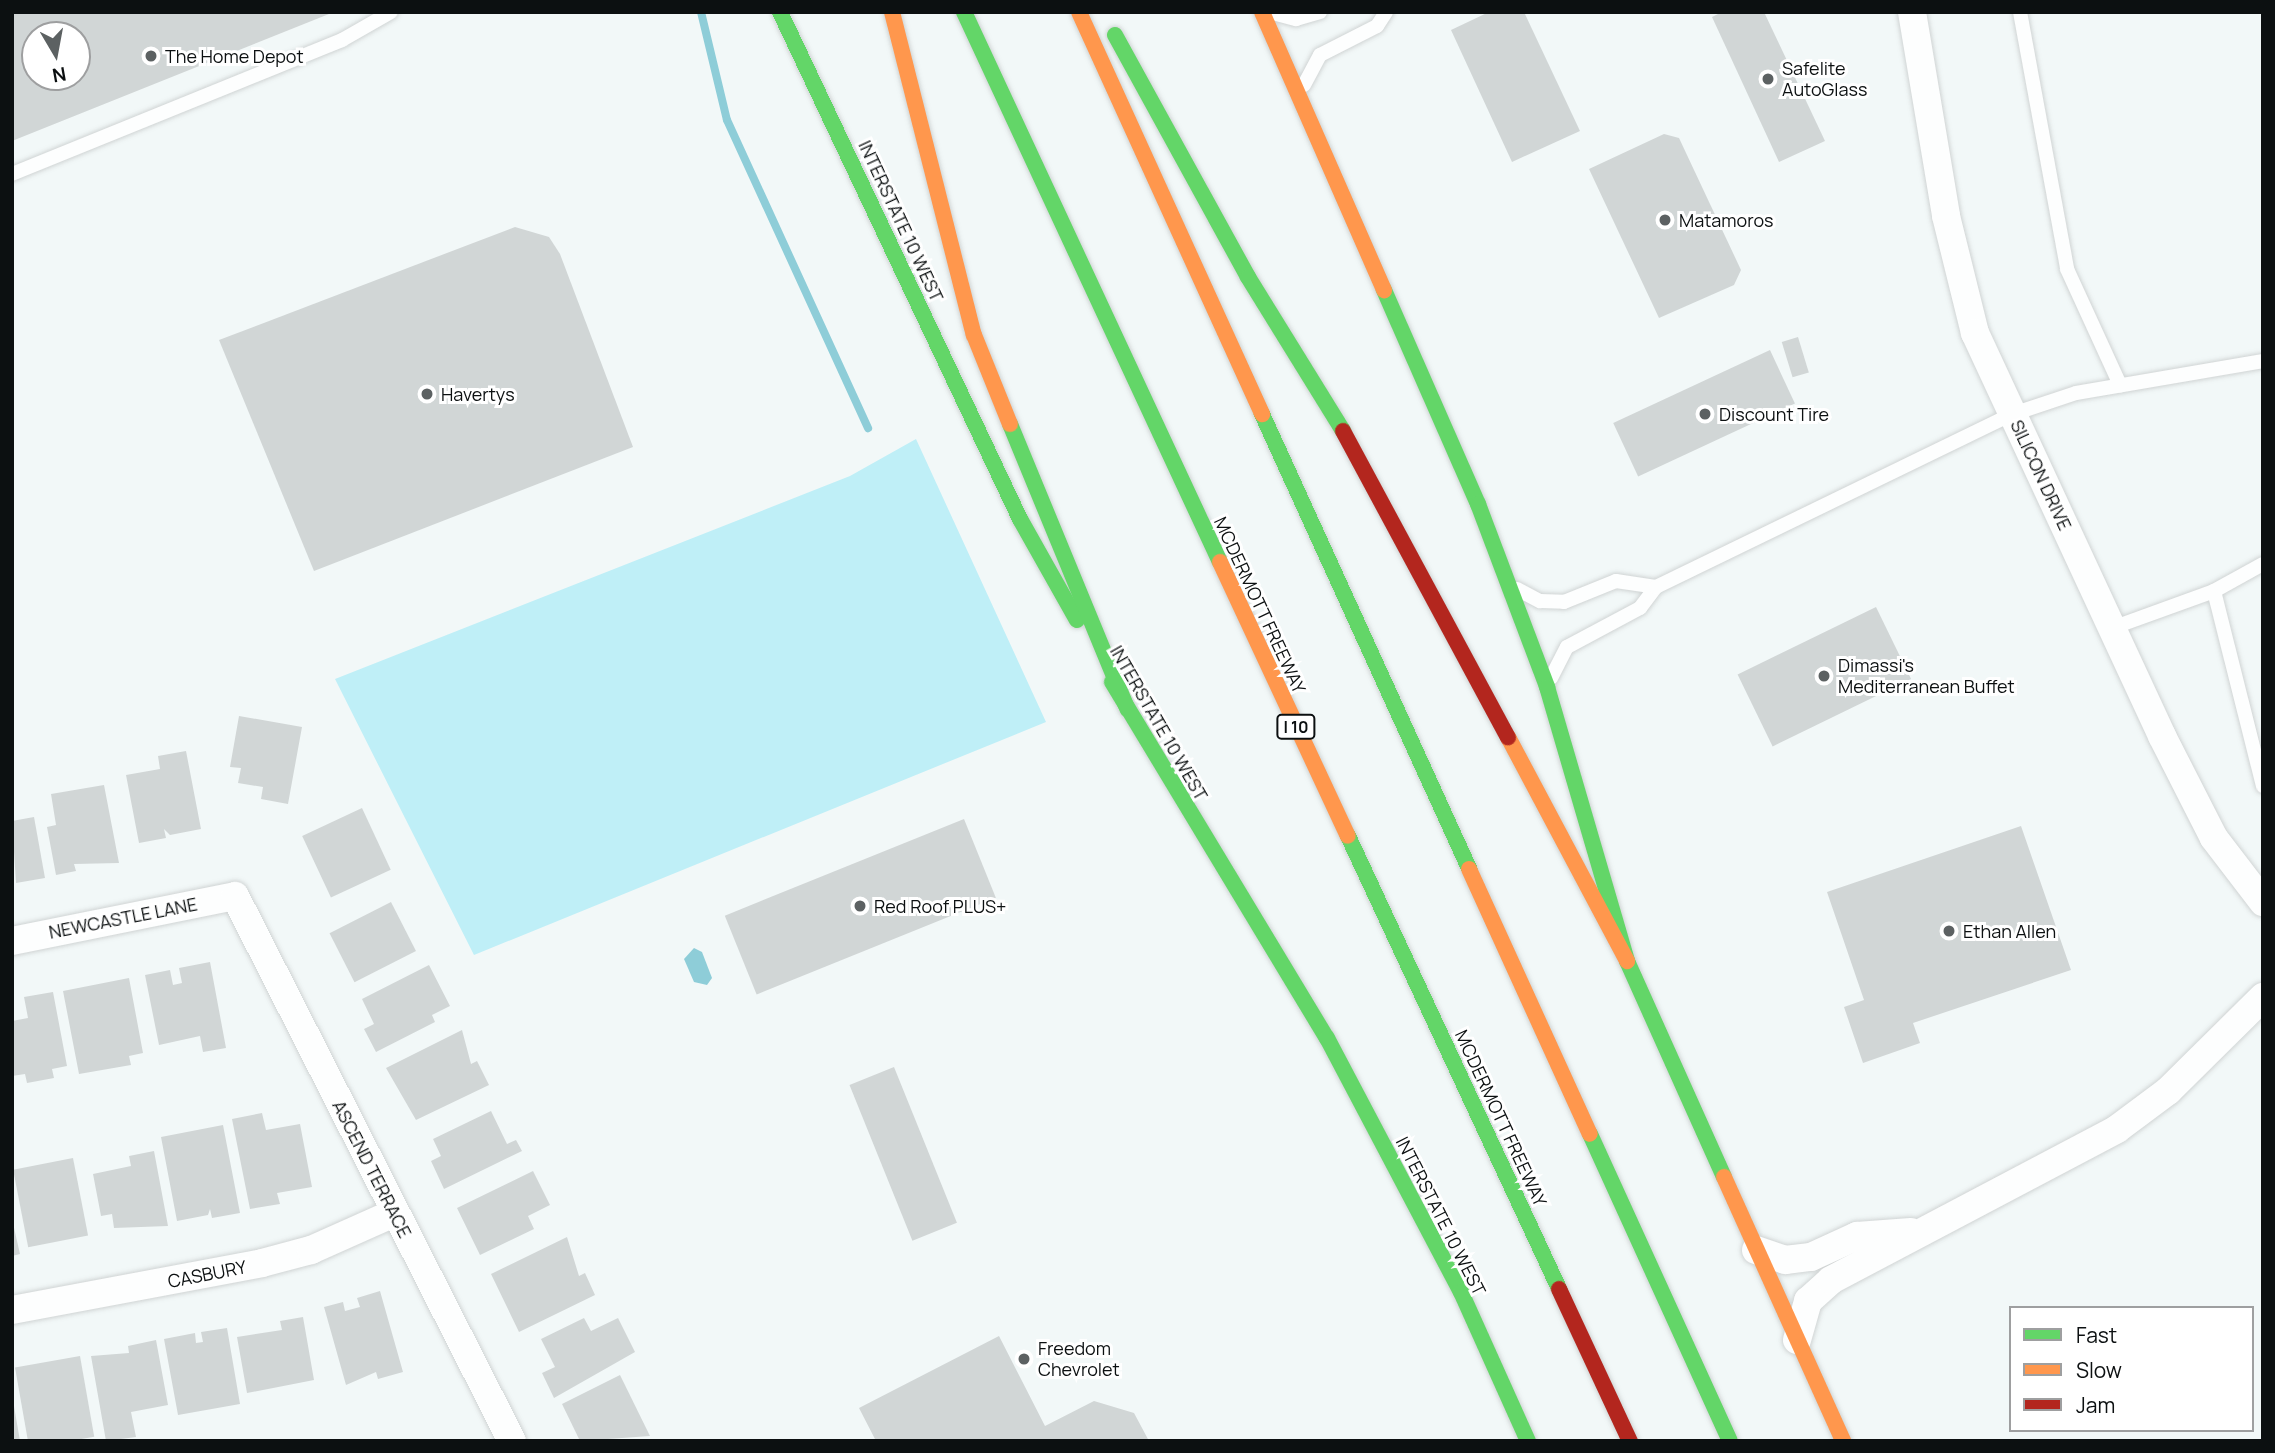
<!DOCTYPE html>
<style>
body{margin:0}
#map{position:relative;width:2275px;height:1453px;overflow:hidden;background:#f2f8f8;font-family:Manrope,sans-serif}
div>[style]{position:absolute}
.green>*{inset:0;background:#bfeff7}
.water>*{inset:0;background:#8ecdd8}
.stream>*{height:8px;margin:-4px;padding:0 4px;transform-origin:4px;border-radius:4px;background:#8ecdd8}
.building>*{inset:0;background:#d1d6d6;transform-origin:0 0}
.roads{filter:drop-shadow(0 0 2px #d0d4d4) drop-shadow(0 0 2px #d0d4d4)}
.lane>*{height:14px;margin:-7px;padding:0 7px;transform-origin:7px;border-radius:7px;background:#fdfefe}
.street>*{height:28px;margin:-14px;padding:0 14px;transform-origin:14px;border-radius:14px;background:#fdfefe}
.fast>*{height:16px;margin:-8px;padding:0 8px;transform-origin:8px;border-radius:8px;background:#63d668}
.slow>*{height:16px;margin:-8px;padding:0 8px;transform-origin:8px;border-radius:8px;background:#ff974d}
.jam>*{height:16px;margin:-8px;padding:0 8px;transform-origin:8px;border-radius:8px;background:#b3261e}
.dots>*{width:19px;height:19px;translate:-50% -50%;box-sizing:border-box;border:4px solid #fff;border-radius:50%}
span{translate:-50% -50%;white-space:nowrap;text-align:center;line-height:1.15;-webkit-text-stroke:6px #fff;paint-order:stroke}
.shield-label span{padding:2px 5px;background:#fff;border:2px solid;border-radius:5px;-webkit-text-stroke-width:0}
.shield-label{font-size:16px;color:#0c1011;font-weight:700}
.poi-label{font-size:18px;color:#0c1011}
.left{translate:0 -50%;text-align:left}
.street-label{font-size:18px;color:#0c1011}
.frame{position:absolute;inset:0;border:14px solid #0c1011;pointer-events:none}
.legend{position:absolute;left:2009px;top:1306px;width:245px;height:126px;box-sizing:border-box;background:#fff;border:2px solid #9e9fa0;margin:0;padding:9px 12px;list-style:none;font-size:21px;color:#0c1011}
.legend li{display:flex;align-items:center;gap:14px;height:35px}
.legend b{width:35px;border:2px solid #9e9fa0}
.north{position:absolute;left:21px;top:21px;width:70px;height:70px;box-sizing:border-box;background:#fff;border:2px solid #9e9fa0;border-radius:50%;rotate:170deg;font-size:19px;font-weight:700;line-height:28px;text-align:center;color:#0c1011}
.north::after{content:'';display:block;margin:auto;width:24px;height:32px;background:#5c6162;clip-path:polygon(50% 0,100% 100%,50% 72%,0 100%)}
</style>
<div id="map">
<div class="green">
<div style="clip-path:polygon(916px 439px,1046px 722px,474px 955px,335px 679px,850px 476px)"></div>
</div>
<div class="water">
<div style="clip-path:polygon(694px 948px,702px 952px,712px 978px,707px 985px,694px 982px,684px 959px)"></div>
</div>
<div class="stream">
<div style="left:701px;top:12px;width:111px;rotate:76.5deg"></div>
<div style="left:727px;top:120px;width:339px;rotate:65.4deg"></div>
</div>
<div class="building">
<div style="clip-path:polygon(evenodd,12px 12px,334px 12px,12px 141px,12px 12px,35px 35px,77px 35px,77px 77px,35px 77px,35px 35px)"></div>
<div style="clip-path:polygon(1489px 12px,1524px 12px,1580px 131px,1512px 162px,1451px 30px)"></div>
<div style="clip-path:polygon(1722px 12px,1764px 12px,1825px 141px,1779px 162px,1712px 17px)"></div>
<div style="clip-path:polygon(1664px 134px,1679px 138px,1741px 270px,1734px 285px,1659px 318px,1589px 169px)"></div>
<div style="clip-path:polygon(515px 227px,549px 237px,560px 254px,633px 447px,314px 571px,219px 340px)"></div>
<div style="left:1798px;top:337px;width:37px;height:17px;rotate:73deg"></div>
<div style="left:1770px;top:350px;width:59px;height:173px;rotate:65deg"></div>
<div style="left:1876px;top:607px;width:80px;height:154px;rotate:64deg"></div>
<div style="clip-path:polygon(239px 716px,302px 727px,288px 804px,261px 799px,263px 787px,238px 783px,241px 768px,230px 767px)"></div>
<div style="clip-path:polygon(186px 751px,201px 829px,170px 835px,164px 829px,166px 838px,139px 843px,126px 775px,160px 769px,158px 756px)"></div>
<div style="clip-path:polygon(104px 785px,119px 863px,74px 864px,76px 871px,56px 875px,47px 827px,56px 825px,51px 794px)"></div>
<div style="left:362px;top:808px;width:68px;height:66px;rotate:65deg"></div>
<div style="clip-path:polygon(34px 817px,45px 878px,16px 883px,12px 821px)"></div>
<div style="left:964px;top:819px;width:85px;height:258px;rotate:68deg"></div>
<div style="clip-path:polygon(2021px 826px,2071px 970px,1913px 1023px,1920px 1043px,1863px 1063px,1844px 1007px,1864px 1000px,1827px 892px)"></div>
<div style="left:391px;top:902px;width:55px;height:69px;rotate:63deg"></div>
<div style="clip-path:polygon(210px 962px,226px 1048px,203px 1052px,200px 1036px,159px 1045px,145px 975px,170px 970px,173px 985px,182px 983px,179px 968px)"></div>
<div style="clip-path:polygon(429px 965px,450px 1006px,432px 1015px,435px 1022px,376px 1052px,364px 1029px,374px 1024px,362px 999px)"></div>
<div style="clip-path:polygon(129px 978px,143px 1053px,129px 1056px,131px 1065px,79px 1074px,63px 991px)"></div>
<div style="clip-path:polygon(53px 992px,67px 1066px,52px 1069px,54px 1078px,27px 1083px,25px 1074px,12px 1076px,12px 1021px,28px 1018px,24px 997px)"></div>
<div style="clip-path:polygon(462px 1030px,471px 1064px,477px 1061px,489px 1085px,416px 1120px,386px 1068px)"></div>
<div style="left:894px;top:1067px;width:168px;height:48px;rotate:68deg"></div>
<div style="clip-path:polygon(491px 1111px,507px 1144px,516px 1140px,522px 1151px,444px 1189px,431px 1161px,441px 1156px,433px 1139px)"></div>
<div style="clip-path:polygon(262px 1113px,266px 1130px,300px 1124px,312px 1187px,277px 1193px,280px 1204px,250px 1209px,232px 1119px)"></div>
<div style="clip-path:polygon(223px 1125px,240px 1213px,212px 1218px,210px 1209px,208px 1215px,177px 1221px,161px 1137px)"></div>
<div style="clip-path:polygon(154px 1151px,168px 1226px,114px 1228px,112px 1214px,101px 1216px,93px 1174px,131px 1166px,129px 1156px)"></div>
<div style="left:73px;top:1158px;width:79px;height:61px;rotate:79deg"></div>
<div style="clip-path:polygon(533px 1171px,550px 1205px,528px 1216px,534px 1229px,480px 1255px,457px 1208px)"></div>
<div style="clip-path:polygon(12px 1219px,20px 1254px,12px 1256px)"></div>
<div style="clip-path:polygon(567px 1237px,579px 1276px,585px 1273px,595px 1295px,519px 1332px,491px 1274px)"></div>
<div style="clip-path:polygon(380px 1291px,403px 1372px,378px 1379px,376px 1372px,346px 1385px,324px 1307px,343px 1302px,345px 1311px,360px 1307px,357px 1298px)"></div>
<div style="clip-path:polygon(303px 1317px,314px 1380px,247px 1393px,237px 1337px,282px 1330px,280px 1321px)"></div>
<div style="clip-path:polygon(584px 1318px,591px 1331px,618px 1318px,635px 1352px,554px 1398px,542px 1373px,555px 1367px,541px 1339px)"></div>
<div style="clip-path:polygon(227px 1328px,240px 1404px,178px 1415px,164px 1339px,195px 1333px,196px 1343px,203px 1342px,201px 1332px)"></div>
<div style="clip-path:polygon(999px 1336px,1045px 1426px,1094px 1401px,1134px 1413px,1149px 1441px,876px 1441px,859px 1408px)"></div>
<div style="clip-path:polygon(156px 1340px,168px 1405px,131px 1412px,136px 1437px,106px 1441px,91px 1356px,129px 1353px,128px 1346px)"></div>
<div style="left:80px;top:1356px;width:82px;height:66px;rotate:80deg"></div>
<div style="clip-path:polygon(620px 1375px,650px 1436px,580px 1441px,562px 1404px)"></div>
<div style="clip-path:polygon(12px 1406px,14px 1406px,20px 1441px,12px 1441px)"></div>
</div>
<div class="roads">
<div class="lane">
<div style="left:1269px;top:12px;width:28px;rotate:15deg"></div>
<div style="left:1296px;top:19px;width:25px;rotate:-16deg"></div>
<div style="left:2020px;top:12px;width:261px;rotate:79.6deg"></div>
<div style="left:2067px;top:269px;width:128px;rotate:65.4deg"></div>
<div style="left:1304px;top:85px;width:34px;rotate:-62deg"></div>
<div style="left:1320px;top:55px;width:64px;rotate:-27deg"></div>
<div style="left:1377px;top:26px;width:17px;rotate:-57deg"></div>
<div style="left:12px;top:174px;width:356px;rotate:-22.1deg"></div>
<div style="left:342px;top:40px;width:56px;rotate:-29.7deg"></div>
<div style="left:1517px;top:589px;width:26px;rotate:28deg"></div>
<div style="left:1540px;top:601px;width:24px;rotate:2deg"></div>
<div style="left:1564px;top:602px;width:56px;rotate:-22deg"></div>
<div style="left:1616px;top:581px;width:40px;rotate:8.5deg"></div>
<div style="left:2214px;top:591px;width:201px;rotate:75.9deg"></div>
<div style="left:2112px;top:628px;width:109px;rotate:-19.9deg"></div>
<div style="left:2214px;top:591px;width:56px;rotate:-28.9deg"></div>
<div style="left:1551px;top:678px;width:35px;rotate:-63deg"></div>
<div style="left:1567px;top:647px;width:83px;rotate:-28.1deg"></div>
<div style="left:1640px;top:608px;width:26px;rotate:-53deg"></div>
<div style="left:1656px;top:587px;width:397px;rotate:-25.9deg"></div>
<div style="left:2013px;top:414px;width:66px;rotate:-18.4deg"></div>
<div style="left:2076px;top:393px;width:190px;rotate:-9.7deg"></div>
</div>
<div class="street">
<div style="left:1912px;top:12px;width:207px;rotate:80.5deg"></div>
<div style="left:1946px;top:216px;width:121px;rotate:76.1deg"></div>
<div style="left:1975px;top:333px;width:444px;rotate:65.1deg"></div>
<div style="left:2162px;top:736px;width:114px;rotate:63deg"></div>
<div style="left:2214px;top:838px;width:81px;rotate:52.6deg"></div>
<div style="left:12px;top:941px;width:227px;rotate:-11.4deg"></div>
<div style="left:235px;top:896px;width:611px;rotate:63.06deg"></div>
<div style="left:1756px;top:1250px;width:31px;rotate:19deg"></div>
<div style="left:1785px;top:1260px;width:26px;rotate:-7deg"></div>
<div style="left:1811px;top:1257px;width:51px;rotate:-24.5deg"></div>
<div style="left:1857px;top:1236px;width:54px;rotate:-4.2deg"></div>
<div style="left:12px;top:1310px;width:254px;rotate:-10.6deg"></div>
<div style="left:262px;top:1263px;width:51px;rotate:-14.9deg"></div>
<div style="left:311px;top:1250px;width:91px;rotate:-24deg"></div>
<div style="left:1797px;top:1340px;width:41px;rotate:-74.2deg"></div>
<div style="left:1808px;top:1301px;width:31px;rotate:-42deg"></div>
<div style="left:1831px;top:1280px;width:323px;rotate:-27.8deg"></div>
<div style="left:2117px;top:1129px;width:64px;rotate:-36.7deg"></div>
<div style="left:2168px;top:1091px;width:134px;rotate:-44.7deg"></div>
</div>
<div class="fast">
<div style="left:780px;top:12px;width:561px;rotate:64.67deg"></div>
<div style="left:1020px;top:519px;width:116px;rotate:60.6deg"></div>
<div style="left:964px;top:12px;width:607px;rotate:65.04deg"></div>
<div style="left:1115px;top:35px;width:276px;rotate:61.2deg"></div>
<div style="left:1248px;top:277px;width:181px;rotate:58.3deg"></div>
<div style="left:1384px;top:290px;width:234px;rotate:66.3deg"></div>
<div style="left:1478px;top:504px;width:196px;rotate:69.3deg"></div>
<div style="left:1547px;top:687px;width:285px;rotate:73.7deg"></div>
<div style="left:1627px;top:961px;width:237px;rotate:65.8deg"></div>
<div style="left:1262px;top:414px;width:500px;rotate:65.5deg"></div>
<div style="left:1010px;top:424px;width:309px;rotate:67.6deg"></div>
<div style="left:1112px;top:682px;width:416px;rotate:58.9deg"></div>
<div style="left:1327px;top:1038px;width:287px;rotate:62.2deg"></div>
<div style="left:1461px;top:1292px;width:163px;rotate:65.8deg"></div>
<div style="left:1348px;top:836px;width:500px;rotate:65deg"></div>
<div style="left:1590px;top:1134px;width:337px;rotate:65.5deg"></div>
</div>
<div class="slow">
<div style="left:892px;top:12px;width:333px;rotate:75.8deg"></div>
<div style="left:974px;top:335px;width:96px;rotate:68deg"></div>
<div style="left:1079px;top:12px;width:442px;rotate:65.5deg"></div>
<div style="left:1262px;top:12px;width:304px;rotate:66.3deg"></div>
<div style="left:1220px;top:562px;width:302px;rotate:65deg"></div>
<div style="left:1508px;top:737px;width:254px;rotate:62deg"></div>
<div style="left:1469px;top:869px;width:291px;rotate:65.5deg"></div>
<div style="left:1724px;top:1177px;width:290px;rotate:65.7deg"></div>
</div>
<div class="jam">
<div style="left:1343px;top:431px;width:348px;rotate:61.7deg"></div>
<div style="left:1559px;top:1289px;width:168px;rotate:65deg"></div>
</div>
</div>
<div class="dots">
<div style="left:151px;top:56px;background:#5c6162"></div>
<div style="left:1768px;top:79px;background:#5c6162"></div>
<div style="left:1665px;top:220px;background:#5c6162"></div>
<div style="left:427px;top:394px;background:#5c6162"></div>
<div style="left:1705px;top:414px;background:#5c6162"></div>
<div style="left:1824px;top:676px;background:#5c6162"></div>
<div style="left:860px;top:906px;background:#5c6162"></div>
<div style="left:1949px;top:931px;background:#5c6162"></div>
<div style="left:1024px;top:1359px;background:#5c6162"></div>
</div>
<div class="shield-label">
<span style="left:1296px;top:727px">I 10</span>
</div>
<div class="poi-label">
<span class="left" style="left:165px;top:56px">The Home Depot</span>
<span class="left" style="left:1782px;top:79px">Safelite<br>AutoGlass</span>
<span class="left" style="left:1679px;top:220px">Matamoros</span>
<span class="left" style="left:441px;top:394px">Havertys</span>
<span class="left" style="left:1719px;top:414px">Discount Tire</span>
<span class="left" style="left:1838px;top:676px">Dimassi's<br>Mediterranean Buffet</span>
<span class="left" style="left:874px;top:906px">Red Roof PLUS+</span>
<span class="left" style="left:1963px;top:931px">Ethan Allen</span>
<span class="left" style="left:1038px;top:1359px">Freedom<br>Chevrolet</span>
</div>
<div class="street-label">
<span style="left:901px;top:221px;rotate:65deg">INTERSTATE 10 WEST</span>
<span style="left:2041px;top:475px;rotate:65deg">SILICON DRIVE</span>
<span style="left:1260px;top:605px;rotate:65deg">MCDERMOTT FREEWAY</span>
<span style="left:1159px;top:723px;rotate:60deg">INTERSTATE 10 WEST</span>
<span style="left:123px;top:918px;rotate:-11deg">NEWCASTLE LANE</span>
<span style="left:1501px;top:1118px;rotate:65deg">MCDERMOTT FREEWAY</span>
<span style="left:372px;top:1169px;rotate:63deg">ASCEND TERRACE</span>
<span style="left:1441px;top:1216px;rotate:63deg">INTERSTATE 10 WEST</span>
<span style="left:207px;top:1274px;rotate:-11deg">CASBURY</span>
</div>
<div class="frame"></div>
<ul class="legend">
<li><b style="height:9px;background:#63d668"></b>Fast</li>
<li><b style="height:9px;background:#ff974d"></b>Slow</li>
<li><b style="height:9px;background:#b3261e"></b>Jam</li>
</ul>
<div class="north">N</div>
</div>
